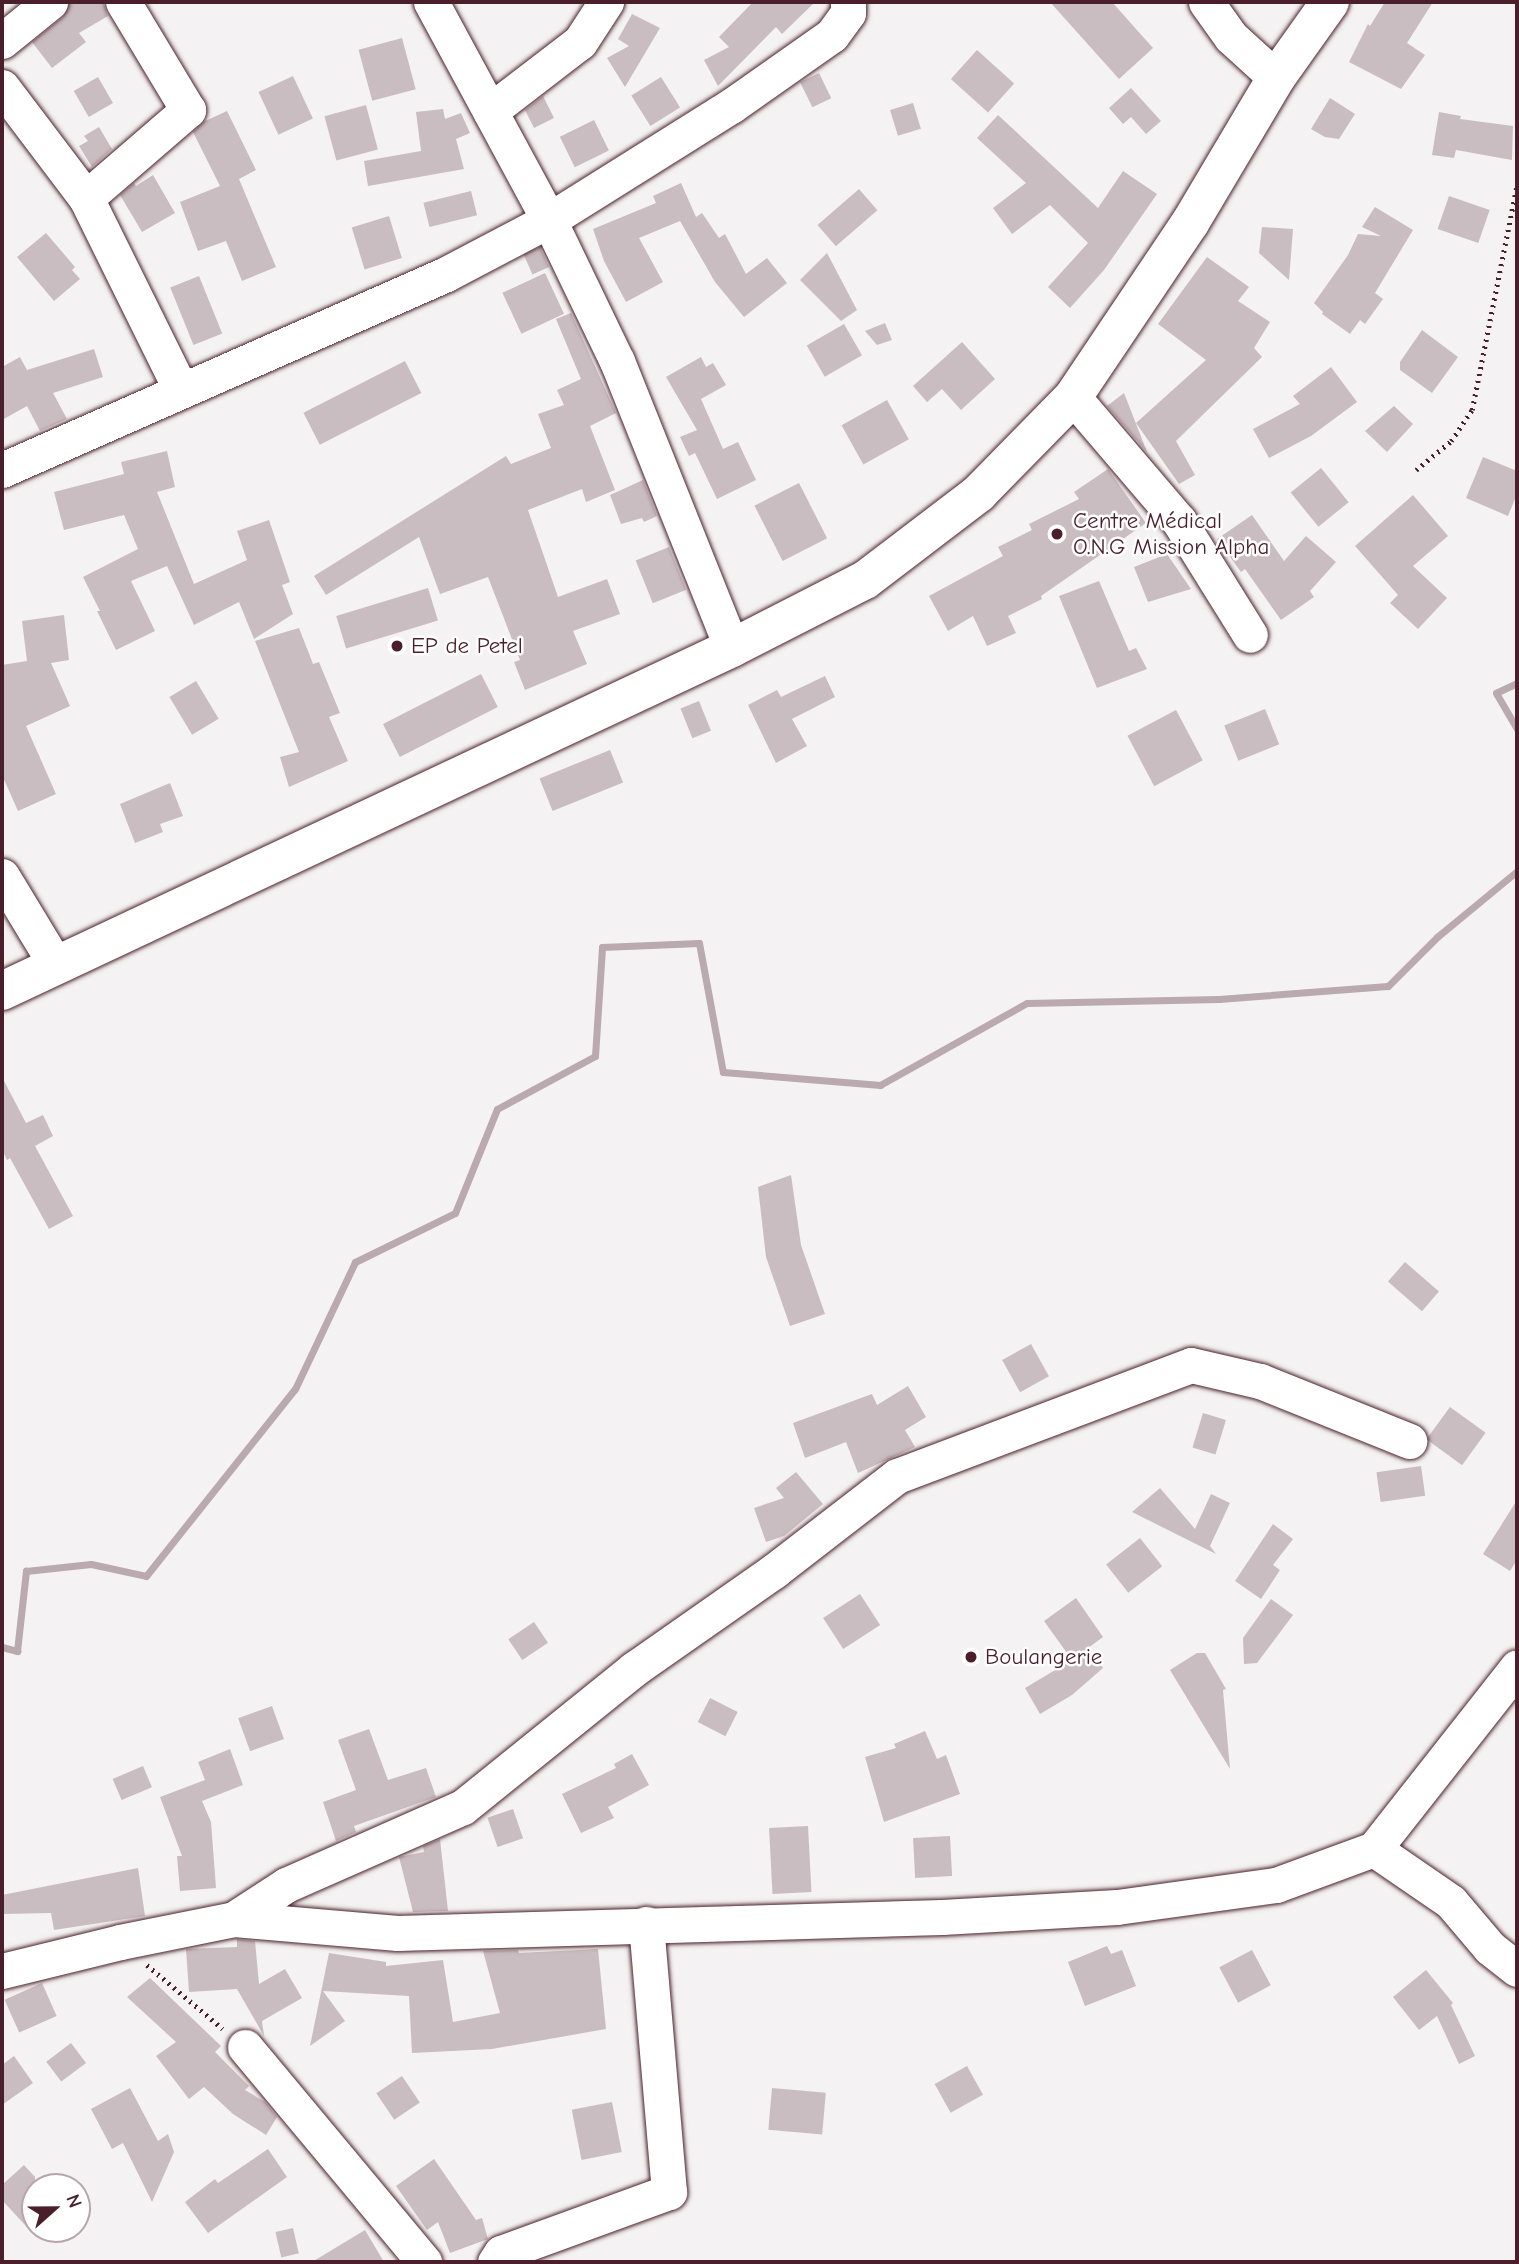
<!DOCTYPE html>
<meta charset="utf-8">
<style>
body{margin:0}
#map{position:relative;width:1519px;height:2264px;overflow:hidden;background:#f4f2f2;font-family:"Comic Neue",sans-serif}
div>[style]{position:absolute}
.stream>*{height:7px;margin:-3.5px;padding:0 3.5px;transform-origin:3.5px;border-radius:3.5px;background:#baa9ae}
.building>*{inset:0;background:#cabdc1;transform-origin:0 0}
.path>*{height:4.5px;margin-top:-2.25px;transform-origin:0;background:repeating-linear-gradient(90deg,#4a1f2b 0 2px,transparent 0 7px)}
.roads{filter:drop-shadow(0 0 2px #4a1f2b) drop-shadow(0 0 2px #4a1f2b)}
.minor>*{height:35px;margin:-17.5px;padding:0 17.5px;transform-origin:17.5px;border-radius:17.5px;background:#fff}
.highway>*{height:38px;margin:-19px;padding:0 19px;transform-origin:19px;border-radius:19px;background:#fff}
.dots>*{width:19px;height:19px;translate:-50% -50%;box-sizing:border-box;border:4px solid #fff;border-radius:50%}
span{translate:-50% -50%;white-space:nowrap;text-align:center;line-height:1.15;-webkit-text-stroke:5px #fff;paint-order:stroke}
.poi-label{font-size:23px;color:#4a1f2b}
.left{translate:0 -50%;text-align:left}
.frame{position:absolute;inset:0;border:4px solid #4a1f2b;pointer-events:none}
.north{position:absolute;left:21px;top:2173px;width:70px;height:70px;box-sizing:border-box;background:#fff;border:2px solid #b7a5aa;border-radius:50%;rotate:69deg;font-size:19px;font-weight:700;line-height:28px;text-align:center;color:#4a1f2b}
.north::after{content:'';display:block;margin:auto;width:24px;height:32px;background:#4a1f2b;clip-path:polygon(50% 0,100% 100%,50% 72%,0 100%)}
</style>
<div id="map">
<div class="stream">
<div style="left:1517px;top:683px;width:23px;rotate:155deg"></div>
<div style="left:1496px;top:693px;width:42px;rotate:59.7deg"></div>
<div style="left:2px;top:1647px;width:16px;rotate:15deg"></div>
<div style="left:17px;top:1651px;width:81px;rotate:-83.6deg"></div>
<div style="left:26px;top:1571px;width:65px;rotate:-6.1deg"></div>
<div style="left:91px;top:1564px;width:56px;rotate:12.3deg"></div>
<div style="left:146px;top:1576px;width:239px;rotate:-51.5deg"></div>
<div style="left:295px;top:1389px;width:140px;rotate:-64.7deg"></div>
<div style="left:355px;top:1262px;width:111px;rotate:-26.1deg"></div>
<div style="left:455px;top:1213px;width:112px;rotate:-68deg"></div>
<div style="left:497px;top:1109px;width:111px;rotate:-28.4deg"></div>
<div style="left:595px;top:1056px;width:109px;rotate:-86.3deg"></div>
<div style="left:602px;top:947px;width:97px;rotate:-2.4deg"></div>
<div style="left:699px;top:943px;width:131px;rotate:79.5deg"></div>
<div style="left:723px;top:1072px;width:158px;rotate:4.7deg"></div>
<div style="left:880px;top:1085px;width:168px;rotate:-29.2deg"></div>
<div style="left:1027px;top:1003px;width:192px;rotate:-1.2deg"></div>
<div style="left:1219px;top:999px;width:169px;rotate:-4.4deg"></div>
<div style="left:1388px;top:986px;width:69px;rotate:-45deg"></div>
<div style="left:1437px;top:937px;width:104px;rotate:-39.5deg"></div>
</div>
<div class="building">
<div style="clip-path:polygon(70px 2px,103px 2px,108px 16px,79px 33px,86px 42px,52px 68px,32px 42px,63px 17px)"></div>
<div style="clip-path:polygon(753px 2px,815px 2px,782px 34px,776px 27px,718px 86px,704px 60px,729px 47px,719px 37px)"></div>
<div style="clip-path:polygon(1050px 2px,1112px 2px,1153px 48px,1119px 79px)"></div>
<div style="clip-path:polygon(1385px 2px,1433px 2px,1407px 43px,1425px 55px,1401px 89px,1349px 62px,1368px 24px,1370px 26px)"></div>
<div style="clip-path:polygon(632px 14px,660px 28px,625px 87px,607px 58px,629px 46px,618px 39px)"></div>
<div style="left:402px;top:38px;width:53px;height:45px;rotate:75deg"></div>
<div style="left:977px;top:50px;width:50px;height:39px;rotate:42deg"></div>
<div style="left:819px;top:73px;width:28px;height:21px;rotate:64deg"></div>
<div style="left:293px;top:76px;width:47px;height:38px;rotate:65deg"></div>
<div style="left:98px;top:77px;width:30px;height:28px;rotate:60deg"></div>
<div style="left:661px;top:77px;width:36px;height:35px;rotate:58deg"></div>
<div style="clip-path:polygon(1131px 88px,1161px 121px,1146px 134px,1131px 117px,1123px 124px,1109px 108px)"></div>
<div style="clip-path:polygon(543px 96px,554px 118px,534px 128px,525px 110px)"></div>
<div style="clip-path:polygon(1330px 98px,1355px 114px,1339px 139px,1325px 137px,1311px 129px)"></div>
<div style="left:913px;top:103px;width:27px;height:24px;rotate:73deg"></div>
<div style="left:366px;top:105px;width:46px;height:43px;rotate:75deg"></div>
<div style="clip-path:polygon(443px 109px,445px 119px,461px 113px,470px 133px,456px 139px,464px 169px,368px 186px,364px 161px,421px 151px,416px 112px)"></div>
<div style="clip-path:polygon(227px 111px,256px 170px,239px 179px,276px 267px,242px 281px,226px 241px,198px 251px,180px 202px,220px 186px,193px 132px,203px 122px)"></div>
<div style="clip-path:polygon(1439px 112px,1461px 116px,1460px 119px,1513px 126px,1512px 160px,1456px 150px,1454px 158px,1432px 155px)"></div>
<div style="clip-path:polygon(998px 115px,1098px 208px,1123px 171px,1157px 194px,1104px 270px,1070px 308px,1048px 287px,1088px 243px,1050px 205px,1012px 234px,993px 208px,1026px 183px,977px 138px)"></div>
<div style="left:594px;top:120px;width:34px;height:38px;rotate:64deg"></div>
<div style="clip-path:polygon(99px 127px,112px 149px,92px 167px,79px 146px,88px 141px,84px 136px)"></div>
<div style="clip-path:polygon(153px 175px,175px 213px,142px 232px,120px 195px,134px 183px,136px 186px)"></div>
<div style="clip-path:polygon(681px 183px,696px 217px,702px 213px,719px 238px,725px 234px,746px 274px,767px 258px,787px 283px,744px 317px,715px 282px,680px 221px,639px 238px,663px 282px,626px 302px,604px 261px,593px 229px,656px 203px,653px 196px)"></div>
<div style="left:859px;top:189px;width:28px;height:55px;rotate:49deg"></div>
<div style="left:471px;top:191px;width:25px;height:49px;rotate:76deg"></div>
<div style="left:1449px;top:196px;width:43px;height:35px;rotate:19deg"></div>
<div style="clip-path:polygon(1375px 207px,1413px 230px,1375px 293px,1383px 299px,1365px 324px,1360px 320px,1350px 334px,1322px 314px,1323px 312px,1314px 303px,1348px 255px,1358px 234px,1381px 236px,1362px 227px)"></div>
<div style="left:389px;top:216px;width:44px;height:39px;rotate:73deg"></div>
<div style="clip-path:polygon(1262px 227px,1293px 229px,1289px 280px,1259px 253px)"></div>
<div style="clip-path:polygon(46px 233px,75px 267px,72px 270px,80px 279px,54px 301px,17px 257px)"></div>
<div style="left:540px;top:247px;width:22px;height:18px;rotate:66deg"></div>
<div style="clip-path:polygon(827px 253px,857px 310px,841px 321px,800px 280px)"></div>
<div style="clip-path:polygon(1207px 257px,1249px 287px,1238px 301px,1270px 322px,1254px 348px,1262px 357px,1176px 441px,1195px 475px,1179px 484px,1136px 423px,1206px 360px,1158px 324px)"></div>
<div style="left:545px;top:273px;width:45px;height:47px;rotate:65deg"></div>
<div style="left:199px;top:276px;width:62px;height:31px;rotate:68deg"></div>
<div style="clip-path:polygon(571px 313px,616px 413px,590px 426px,615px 490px,586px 502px,582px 489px,528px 510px,558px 597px,607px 579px,620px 614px,573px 631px,587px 664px,525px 690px,514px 662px,520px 660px,488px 577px,440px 594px,419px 537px,326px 595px,314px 576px,506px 456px,511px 464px,551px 448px,538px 414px,564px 405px,557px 390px,581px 379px,556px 319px)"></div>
<div style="clip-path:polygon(885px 323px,892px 340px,877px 345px,865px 331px)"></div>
<div style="left:844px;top:324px;width:36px;height:43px;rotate:60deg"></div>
<div style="clip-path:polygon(1422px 330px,1458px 357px,1432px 393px,1400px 370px,1400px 362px)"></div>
<div style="clip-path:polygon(962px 342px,995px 379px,961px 410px,942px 389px,927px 402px,913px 386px)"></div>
<div style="clip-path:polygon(94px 349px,103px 377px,53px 393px,67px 419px,40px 431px,27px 406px,2px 420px,2px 367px,20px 357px,27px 370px)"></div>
<div style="clip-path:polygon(701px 357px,706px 367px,713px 363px,726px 385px,701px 399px,723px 449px,738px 442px,756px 480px,717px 499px,695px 453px,689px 456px,680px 437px,697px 430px,666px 377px)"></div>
<div style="left:405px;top:361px;width:36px;height:114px;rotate:63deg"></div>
<div style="clip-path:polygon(1331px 367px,1357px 402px,1311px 436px,1269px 458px,1253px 429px,1300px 404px,1293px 396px)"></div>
<div style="clip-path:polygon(1124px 393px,1147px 452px,1107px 406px)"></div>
<div style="left:887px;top:400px;width:45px;height:52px;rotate:61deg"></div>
<div style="clip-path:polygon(1394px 406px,1413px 424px,1387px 452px,1365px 431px)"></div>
<div style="clip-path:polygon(167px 451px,175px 487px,157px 492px,194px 584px,247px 560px,237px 531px,269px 520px,290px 582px,282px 585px,293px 614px,254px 639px,239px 602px,194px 625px,167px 566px,131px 581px,155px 631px,116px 650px,97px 611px,100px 611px,83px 577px,138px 549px,124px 515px,64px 530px,54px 492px,124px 474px,121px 462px)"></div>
<div style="clip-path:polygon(1483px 457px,1517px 471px,1517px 494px,1508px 516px,1466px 498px)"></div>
<div style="left:1321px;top:468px;width:44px;height:39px;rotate:51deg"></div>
<div style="clip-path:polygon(1108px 469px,1146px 523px,1041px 596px,1042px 599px,1008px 616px,1016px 633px,987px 646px,973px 616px,948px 631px,929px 596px,1003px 556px,998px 547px,1032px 530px,1029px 524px,1079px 499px,1074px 492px)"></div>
<div style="clip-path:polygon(643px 480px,657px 516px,644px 522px,642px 518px,621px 524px,610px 495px)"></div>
<div style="left:799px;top:483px;width:62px;height:50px;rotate:63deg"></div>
<div style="clip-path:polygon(1413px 495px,1448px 536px,1413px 566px,1447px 598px,1418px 629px,1390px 603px,1398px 595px,1355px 546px)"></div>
<div style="clip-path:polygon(1252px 515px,1284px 561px,1306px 536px,1336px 562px,1310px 591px,1314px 597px,1281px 620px,1245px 569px,1241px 572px,1217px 539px)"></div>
<div style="left:669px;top:547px;width:46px;height:36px;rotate:68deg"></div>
<div style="clip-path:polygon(1167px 554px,1191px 589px,1148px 602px,1134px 567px)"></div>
<div style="clip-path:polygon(1099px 581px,1129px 651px,1136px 648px,1147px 669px,1097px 688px,1059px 596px)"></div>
<div style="left:428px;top:588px;width:34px;height:96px;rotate:73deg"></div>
<div style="clip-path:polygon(64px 615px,69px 660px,51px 663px,70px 706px,26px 726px,56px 794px,18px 811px,2px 775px,2px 665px,27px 661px,22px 621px)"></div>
<div style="clip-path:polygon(299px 628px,313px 664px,319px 662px,340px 713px,329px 717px,348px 761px,289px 787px,280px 757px,299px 752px,255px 641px)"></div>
<div style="left:481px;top:674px;width:37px;height:110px;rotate:63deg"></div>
<div style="clip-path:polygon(825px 676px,835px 697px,792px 719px,807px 746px,776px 763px,748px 705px,777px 690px,781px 697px)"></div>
<div style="left:196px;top:681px;width:44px;height:31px;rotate:59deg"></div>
<div style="left:699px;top:701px;width:32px;height:20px;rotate:68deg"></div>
<div style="left:1265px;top:709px;width:38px;height:44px;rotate:68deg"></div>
<div style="left:1176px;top:710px;width:57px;height:55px;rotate:62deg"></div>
<div style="left:610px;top:750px;width:35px;height:76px;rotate:68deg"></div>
<div style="clip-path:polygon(170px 783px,183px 816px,160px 824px,163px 832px,135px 843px,120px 804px)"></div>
<div style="clip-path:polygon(2px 1077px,26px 1123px,43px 1115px,53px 1136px,35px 1146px,73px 1216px,49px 1229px,10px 1158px,7px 1160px,2px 1149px)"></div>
<div style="clip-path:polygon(791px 1175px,801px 1245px,825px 1314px,790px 1326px,766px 1257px,758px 1187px)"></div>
<div style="left:1405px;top:1262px;width:45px;height:26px;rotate:41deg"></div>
<div style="left:1031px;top:1344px;width:37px;height:33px;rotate:61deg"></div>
<div style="clip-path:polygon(908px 1386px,926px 1417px,905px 1430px,915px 1447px,858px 1473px,846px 1442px,805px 1458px,793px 1423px,872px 1394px,877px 1405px)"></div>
<div style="left:1450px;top:1407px;width:44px;height:40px;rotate:36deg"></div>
<div style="left:1203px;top:1413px;width:24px;height:36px;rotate:17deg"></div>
<div style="left:1421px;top:1466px;width:30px;height:45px;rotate:82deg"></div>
<div style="clip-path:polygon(796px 1472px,823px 1504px,784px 1536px,766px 1542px,754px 1508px,784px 1498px,776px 1488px)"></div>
<div style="clip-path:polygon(1160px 1488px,1195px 1529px,1211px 1494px,1230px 1503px,1210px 1546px,1216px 1554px,1132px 1512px)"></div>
<div style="clip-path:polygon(1517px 1500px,1517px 1560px,1510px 1571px,1483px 1554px)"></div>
<div style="clip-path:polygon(1273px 1524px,1293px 1539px,1273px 1565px,1280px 1570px,1261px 1599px,1235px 1581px)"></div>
<div style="left:1140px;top:1538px;width:36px;height:43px;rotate:52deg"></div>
<div style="left:860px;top:1594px;width:37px;height:44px;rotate:57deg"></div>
<div style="clip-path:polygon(1076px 1598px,1103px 1637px,1088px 1648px,1103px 1668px,1072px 1695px,1040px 1714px,1025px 1688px,1072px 1660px,1044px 1621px)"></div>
<div style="clip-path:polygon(1271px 1599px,1293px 1615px,1257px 1663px,1244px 1664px,1243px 1638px)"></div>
<div style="left:534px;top:1622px;width:25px;height:31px;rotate:56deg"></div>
<div style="clip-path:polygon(1197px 1653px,1205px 1653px,1226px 1689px,1223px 1690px,1230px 1769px,1170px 1670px)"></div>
<div style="left:710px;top:1698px;width:31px;height:27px;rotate:27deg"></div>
<div style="left:272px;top:1706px;width:35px;height:36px;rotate:70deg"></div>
<div style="clip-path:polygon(369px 1729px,388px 1780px,426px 1768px,436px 1797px,354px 1826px,356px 1832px,336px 1841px,323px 1802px,356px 1790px,338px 1740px)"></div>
<div style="clip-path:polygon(925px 1731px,937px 1759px,946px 1755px,960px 1794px,884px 1822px,865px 1757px,896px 1748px,894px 1744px)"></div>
<div style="clip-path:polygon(230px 1749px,243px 1785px,202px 1801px,211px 1822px,216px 1888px,180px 1891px,177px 1856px,182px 1856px,160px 1797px,205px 1780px,198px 1762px)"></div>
<div style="clip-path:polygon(632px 1754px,649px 1785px,608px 1807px,614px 1818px,581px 1833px,562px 1794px,616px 1768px,614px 1764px)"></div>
<div style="left:143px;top:1766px;width:23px;height:33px;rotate:67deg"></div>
<div style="left:513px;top:1809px;width:31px;height:27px;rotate:71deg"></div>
<div style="left:808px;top:1826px;width:66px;height:39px;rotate:87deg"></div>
<div style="left:950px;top:1836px;width:40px;height:37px;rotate:87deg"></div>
<div style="clip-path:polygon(440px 1839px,448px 1911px,413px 1912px,399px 1857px,424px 1852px,423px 1846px)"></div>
<div style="clip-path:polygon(138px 1868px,145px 1916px,54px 1930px,51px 1913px,2px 1914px,2px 1895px)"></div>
<div style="clip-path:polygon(237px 1939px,255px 1941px,259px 1984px,285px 1969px,302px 1998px,262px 2021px,264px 2036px,237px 1989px,189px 1992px,186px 1949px,237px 1947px)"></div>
<div style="clip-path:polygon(1107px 1946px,1111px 1954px,1122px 1950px,1136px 1986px,1085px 2006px,1068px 1962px)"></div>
<div style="clip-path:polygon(598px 1949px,606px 2029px,492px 2049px,412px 2053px,409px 1996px,323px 1991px,345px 2021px,310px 2046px,329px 1953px,386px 1962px,386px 1966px,443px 1960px,453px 2022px,500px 2013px,483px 1951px,518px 1950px,519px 1953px)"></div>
<div style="left:1252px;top:1950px;width:40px;height:37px;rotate:62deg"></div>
<div style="clip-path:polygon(1426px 1970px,1453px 2003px,1451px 2005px,1475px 2056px,1459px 2064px,1437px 2016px,1419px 2030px,1393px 1997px)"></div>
<div style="clip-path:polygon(150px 1978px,221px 2046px,215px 2052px,249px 2086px,245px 2090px,265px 2102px,277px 2117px,266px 2135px,233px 2114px,204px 2087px,189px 2099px,156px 2056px,176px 2042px,127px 1997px)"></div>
<div style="left:42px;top:1983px;width:36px;height:41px;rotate:66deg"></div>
<div style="left:71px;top:2043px;width:25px;height:31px;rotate:53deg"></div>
<div style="clip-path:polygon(14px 2056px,33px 2083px,2px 2105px,2px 2065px)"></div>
<div style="left:967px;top:2066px;width:33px;height:37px;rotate:61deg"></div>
<div style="left:402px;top:2076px;width:32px;height:31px;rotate:56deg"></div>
<div style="clip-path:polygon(130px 2088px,158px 2141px,168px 2134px,174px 2152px,152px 2202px,123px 2143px,112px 2149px,91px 2109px)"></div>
<div style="left:772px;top:2088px;width:54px;height:42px;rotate:5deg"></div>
<div style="left:612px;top:2102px;width:51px;height:41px;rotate:79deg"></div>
<div style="clip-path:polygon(268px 2149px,287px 2177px,208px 2233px,185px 2202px,215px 2179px,218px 2183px)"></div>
<div style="clip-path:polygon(434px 2159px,476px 2220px,482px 2218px,488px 2239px,450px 2253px,438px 2222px,427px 2230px,396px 2186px)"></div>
<div style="clip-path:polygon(24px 2165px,35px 2177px,35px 2236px,2px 2200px,2px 2185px)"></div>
<div style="left:293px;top:2228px;width:26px;height:18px;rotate:77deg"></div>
<div style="clip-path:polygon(365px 2230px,384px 2262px,312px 2262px)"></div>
</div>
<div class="path">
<div style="left:1416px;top:470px;width:45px;rotate:-39.6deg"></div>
<div style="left:1451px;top:441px;width:37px;rotate:-56deg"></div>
<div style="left:1472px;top:410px;width:229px;rotate:-78.7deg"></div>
<div style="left:147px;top:1965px;width:99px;rotate:40.1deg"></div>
</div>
<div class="roads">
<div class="minor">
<div style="left:431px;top:2px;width:248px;rotate:61.6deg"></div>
<div style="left:549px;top:220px;width:157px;rotate:64.3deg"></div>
<div style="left:617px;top:361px;width:309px;rotate:68.2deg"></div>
<div style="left:1206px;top:2px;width:43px;rotate:54.5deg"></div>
<div style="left:1231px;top:37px;width:61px;rotate:42.3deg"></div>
<div style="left:2px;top:41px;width:62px;rotate:-39.1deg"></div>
<div style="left:2px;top:87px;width:139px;rotate:52.9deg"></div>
<div style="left:86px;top:198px;width:214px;rotate:63.7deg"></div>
<div style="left:490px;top:111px;width:113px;rotate:-37.5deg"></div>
<div style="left:580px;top:42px;width:48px;rotate:-57deg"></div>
<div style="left:86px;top:198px;width:135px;rotate:-40.8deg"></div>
<div style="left:188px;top:110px;width:126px;rotate:-121deg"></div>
<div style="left:1073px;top:397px;width:163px;rotate:49.5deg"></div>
<div style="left:1179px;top:521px;width:134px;rotate:58.1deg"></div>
<div style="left:2px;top:470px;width:485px;rotate:-23.8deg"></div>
<div style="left:446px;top:274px;width:116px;rotate:-27.7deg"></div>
<div style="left:549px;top:220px;width:215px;rotate:-32.1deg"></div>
<div style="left:731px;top:106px;width:123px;rotate:-35.1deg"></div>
<div style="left:832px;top:35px;width:27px;rotate:-54deg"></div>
<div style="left:848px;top:13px;width:11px;rotate:-90deg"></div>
<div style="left:2px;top:876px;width:104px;rotate:58.8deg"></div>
<div style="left:1374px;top:1849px;width:93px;rotate:34.5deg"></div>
<div style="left:1451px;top:1902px;width:60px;rotate:49.7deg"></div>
<div style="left:1490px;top:1948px;width:34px;rotate:38deg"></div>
<div style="left:234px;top:1919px;width:62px;rotate:-33.2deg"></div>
<div style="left:286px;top:1885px;width:193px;rotate:-23.8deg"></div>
<div style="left:463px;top:1807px;width:220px;rotate:-38.9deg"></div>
<div style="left:634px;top:1669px;width:171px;rotate:-35deg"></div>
<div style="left:774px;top:1571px;width:155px;rotate:-37.7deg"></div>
<div style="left:897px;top:1476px;width:314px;rotate:-20.7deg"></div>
<div style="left:1191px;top:1365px;width:71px;rotate:13.1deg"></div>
<div style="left:1260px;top:1381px;width:161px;rotate:21.9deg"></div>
<div style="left:2px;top:1971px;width:122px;rotate:-13.8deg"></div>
<div style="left:120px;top:1942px;width:116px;rotate:-11.4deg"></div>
<div style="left:234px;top:1919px;width:164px;rotate:4.9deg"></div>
<div style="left:397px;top:1933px;width:545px;rotate:-1.68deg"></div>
<div style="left:942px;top:1917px;width:175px;rotate:-3.3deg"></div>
<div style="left:1117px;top:1907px;width:161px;rotate:-7.9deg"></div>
<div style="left:1276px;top:1885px;width:104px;rotate:-20.2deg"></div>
<div style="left:1374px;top:1849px;width:231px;rotate:-51.8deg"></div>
<div style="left:245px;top:2047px;width:280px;rotate:50.2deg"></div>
<div style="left:495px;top:2262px;width:11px;rotate:-56deg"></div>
<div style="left:501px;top:2253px;width:179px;rotate:-20deg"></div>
<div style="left:669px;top:2192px;width:269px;rotate:-94.9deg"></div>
</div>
<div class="highway">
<div style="left:2px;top:991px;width:807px;rotate:-25.17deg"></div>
<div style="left:732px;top:648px;width:149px;rotate:-27.1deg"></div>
<div style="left:865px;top:580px;width:143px;rotate:-37.3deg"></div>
<div style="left:979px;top:493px;width:134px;rotate:-45.6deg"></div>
<div style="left:1073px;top:397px;width:210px;rotate:-56.1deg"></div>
<div style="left:1190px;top:223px;width:169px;rotate:-59.3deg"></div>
<div style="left:1276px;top:78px;width:93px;rotate:-54.6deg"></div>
</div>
</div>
<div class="dots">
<div style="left:1057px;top:534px;background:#4a1f2b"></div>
<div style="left:397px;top:646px;background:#4a1f2b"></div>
<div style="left:971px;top:1657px;background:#4a1f2b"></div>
</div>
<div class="poi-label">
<span class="left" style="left:1073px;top:534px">Centre Médical<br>O.N.G Mission Alpha</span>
<span class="left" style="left:411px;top:646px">EP de Petel</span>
<span class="left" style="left:985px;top:1657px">Boulangerie</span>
</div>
<div class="frame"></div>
<div class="north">N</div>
</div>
